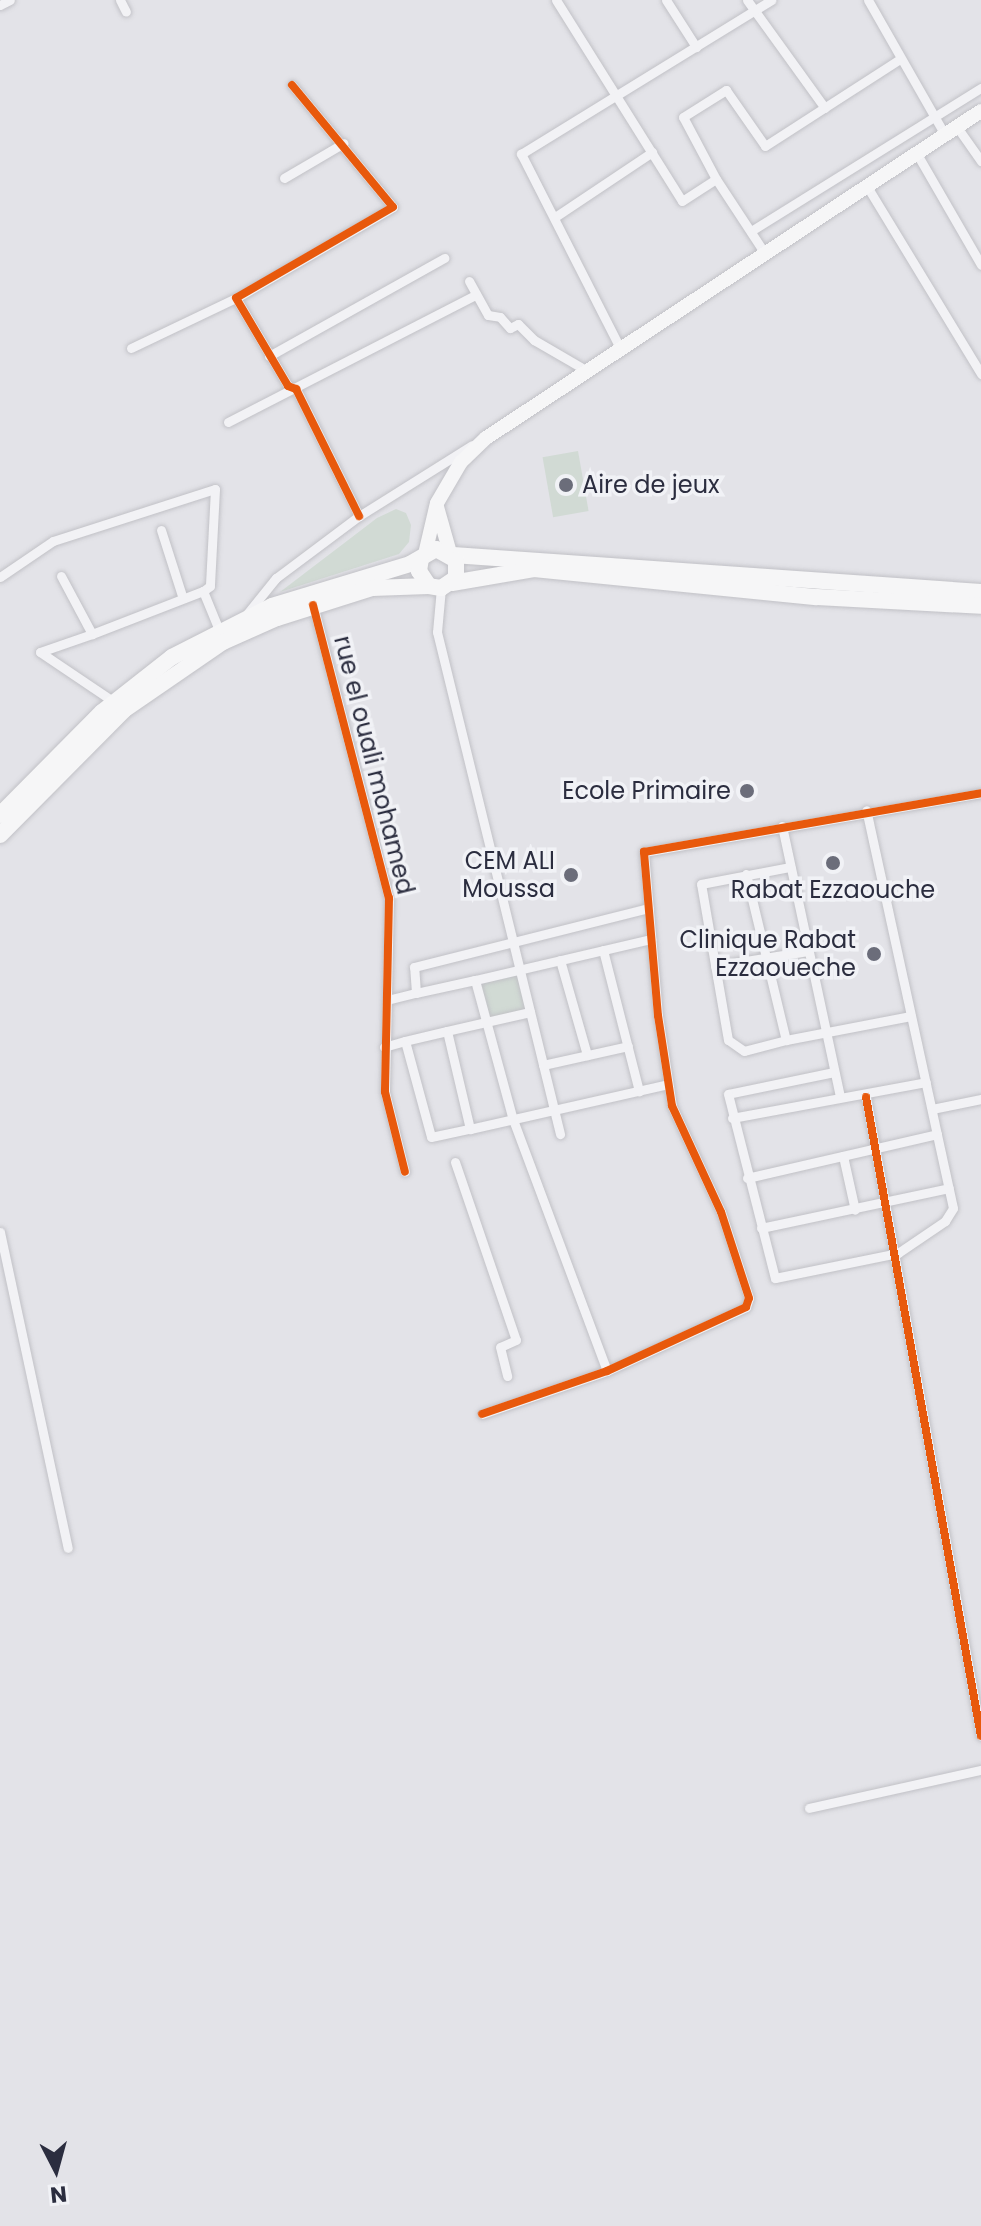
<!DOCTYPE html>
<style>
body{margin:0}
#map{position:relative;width:981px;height:2226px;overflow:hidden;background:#e3e3e8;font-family:Poppins,sans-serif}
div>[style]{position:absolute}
.green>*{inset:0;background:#d1dad4;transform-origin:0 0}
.roads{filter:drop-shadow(0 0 2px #c1c1c6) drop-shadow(0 0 2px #c1c1c6)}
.street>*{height:9px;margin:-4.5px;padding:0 4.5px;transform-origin:4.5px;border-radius:4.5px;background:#f2f2f5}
.primary>*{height:14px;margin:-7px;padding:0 7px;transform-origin:7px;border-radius:7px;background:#f6f6f7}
.highway>*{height:16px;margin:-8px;padding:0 8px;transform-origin:8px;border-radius:8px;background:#f6f6f7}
.cycleway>*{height:8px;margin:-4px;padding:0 4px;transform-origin:4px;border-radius:4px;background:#e8590c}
.dots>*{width:22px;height:22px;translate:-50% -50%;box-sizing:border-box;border:4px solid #f1f2f6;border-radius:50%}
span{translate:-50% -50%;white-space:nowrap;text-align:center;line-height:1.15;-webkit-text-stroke:7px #f1f2f6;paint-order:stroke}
.poi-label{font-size:24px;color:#2b2d3f}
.left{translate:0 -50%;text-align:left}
.right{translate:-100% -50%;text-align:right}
.street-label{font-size:24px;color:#2b2d3f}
.north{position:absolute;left:16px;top:2130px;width:80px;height:80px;-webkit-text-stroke:6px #f1f2f6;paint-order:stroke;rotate:174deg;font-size:22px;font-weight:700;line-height:32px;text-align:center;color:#2b2d3f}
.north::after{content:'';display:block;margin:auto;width:28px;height:36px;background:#2b2d3f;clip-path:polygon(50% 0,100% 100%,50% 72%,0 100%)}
</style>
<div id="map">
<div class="green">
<div style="left:578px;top:451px;width:61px;height:36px;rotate:80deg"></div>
<div style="clip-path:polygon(396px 509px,406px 513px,411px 525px,409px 542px,399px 554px,280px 592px,377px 518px)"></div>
<div style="left:518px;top:973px;width:38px;height:41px;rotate:76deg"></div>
</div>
<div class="roads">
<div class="street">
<div style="left:120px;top:0;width:13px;rotate:63deg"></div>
<div style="left:556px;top:0;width:237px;rotate:57.9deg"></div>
<div style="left:682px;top:201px;width:40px;rotate:-32.9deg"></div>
<div style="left:716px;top:179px;width:87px;rotate:56.7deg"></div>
<div style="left:666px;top:0;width:56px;rotate:57.4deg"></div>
<div style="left:747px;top:0;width:133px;rotate:54.2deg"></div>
<div style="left:868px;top:0;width:155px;rotate:60.3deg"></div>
<div style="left:0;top:5px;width:11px;rotate:-27deg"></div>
<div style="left:292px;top:85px;width:158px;rotate:50.4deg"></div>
<div style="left:393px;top:207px;width:181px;rotate:149.9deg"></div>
<div style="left:236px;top:298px;width:102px;rotate:59.4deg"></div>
<div style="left:288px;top:386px;width:9px;rotate:21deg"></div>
<div style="left:296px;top:389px;width:142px;rotate:63.6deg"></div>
<div style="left:957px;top:127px;width:42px;rotate:54.8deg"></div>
<div style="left:917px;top:154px;width:128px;rotate:60deg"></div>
<div style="left:284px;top:178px;width:69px;rotate:-30.3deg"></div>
<div style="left:716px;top:179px;width:70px;rotate:-118deg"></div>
<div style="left:683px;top:117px;width:51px;rotate:-32.1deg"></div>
<div style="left:726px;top:90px;width:68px;rotate:55.1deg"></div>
<div style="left:765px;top:146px;width:161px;rotate:-32.8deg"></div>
<div style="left:868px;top:188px;width:218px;rotate:58.7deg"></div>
<div style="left:555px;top:217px;width:117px;rotate:-33.8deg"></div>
<div style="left:751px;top:231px;width:271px;rotate:-31.9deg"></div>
<div style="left:469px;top:281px;width:39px;rotate:61deg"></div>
<div style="left:488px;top:315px;width:12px;rotate:9deg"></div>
<div style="left:500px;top:317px;width:15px;rotate:48deg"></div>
<div style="left:510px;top:328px;width:9px;rotate:-27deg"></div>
<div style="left:518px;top:324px;width:23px;rotate:45deg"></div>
<div style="left:534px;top:340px;width:58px;rotate:30.1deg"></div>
<div style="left:619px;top:346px;width:216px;rotate:-117deg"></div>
<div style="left:521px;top:154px;width:294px;rotate:-31.6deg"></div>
<div style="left:131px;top:348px;width:116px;rotate:-25.5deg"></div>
<div style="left:269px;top:356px;width:201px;rotate:-29.2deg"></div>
<div style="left:228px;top:422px;width:278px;rotate:-27.2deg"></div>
<div style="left:161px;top:530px;width:69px;rotate:72.3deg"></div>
<div style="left:61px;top:576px;width:66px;rotate:61.9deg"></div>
<div style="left:92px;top:634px;width:119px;rotate:-21.2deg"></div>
<div style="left:0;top:577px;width:64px;rotate:-34.2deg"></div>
<div style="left:53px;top:541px;width:170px;rotate:-17.8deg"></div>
<div style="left:215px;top:489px;width:97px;rotate:93deg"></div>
<div style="left:210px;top:586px;width:9px;rotate:144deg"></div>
<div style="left:203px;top:591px;width:42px;rotate:67.7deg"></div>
<div style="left:441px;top:588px;width:44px;rotate:95.2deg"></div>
<div style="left:437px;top:632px;width:517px;rotate:76.23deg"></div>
<div style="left:313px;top:605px;width:303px;rotate:75.5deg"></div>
<div style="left:389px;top:898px;width:194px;rotate:91.2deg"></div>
<div style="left:385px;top:1092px;width:82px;rotate:76deg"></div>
<div style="left:246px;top:615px;width:48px;rotate:-51deg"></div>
<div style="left:276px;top:578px;width:104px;rotate:-36.8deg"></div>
<div style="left:359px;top:516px;width:133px;rotate:-32.1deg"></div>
<div style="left:92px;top:634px;width:55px;rotate:160.9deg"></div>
<div style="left:40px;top:652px;width:89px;rotate:34deg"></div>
<div style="left:782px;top:826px;width:276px;rotate:77.9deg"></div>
<div style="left:746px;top:874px;width:171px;rotate:76.5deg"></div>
<div style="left:786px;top:1040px;width:127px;rotate:-10.9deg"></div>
<div style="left:603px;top:950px;width:146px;rotate:75.7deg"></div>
<div style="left:560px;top:960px;width:99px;rotate:74.1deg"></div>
<div style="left:715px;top:966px;width:94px;rotate:-9.2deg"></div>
<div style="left:475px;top:980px;width:60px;rotate:167.6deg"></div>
<div style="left:416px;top:993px;width:26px;rotate:-94deg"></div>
<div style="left:414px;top:967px;width:242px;rotate:-14.1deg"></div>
<div style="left:387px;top:1000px;width:30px;rotate:-14deg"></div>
<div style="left:530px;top:1012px;width:85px;rotate:167.1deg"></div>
<div style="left:447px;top:1031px;width:101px;rotate:76.8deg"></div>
<div style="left:470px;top:1129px;width:203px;rotate:-12.8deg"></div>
<div style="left:447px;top:1031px;width:43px;rotate:166.6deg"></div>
<div style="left:405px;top:1041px;width:99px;rotate:74.8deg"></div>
<div style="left:431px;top:1137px;width:40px;rotate:-12deg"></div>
<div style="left:786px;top:1040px;width:43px;rotate:165.3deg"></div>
<div style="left:744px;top:1051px;width:19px;rotate:-145deg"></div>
<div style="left:728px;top:1040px;width:158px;rotate:-99.8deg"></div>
<div style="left:701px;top:884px;width:91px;rotate:-10.8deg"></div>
<div style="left:384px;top:1047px;width:22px;rotate:-16deg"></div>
<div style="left:543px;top:1065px;width:87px;rotate:-12.6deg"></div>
<div style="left:834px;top:1072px;width:108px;rotate:168.3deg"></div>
<div style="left:728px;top:1094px;width:190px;rotate:75.7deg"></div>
<div style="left:775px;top:1278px;width:126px;rotate:-11.5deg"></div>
<div style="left:898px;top:1253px;width:57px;rotate:-34.2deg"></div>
<div style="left:945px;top:1221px;width:15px;rotate:-58deg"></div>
<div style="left:953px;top:1208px;width:407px;rotate:-102.3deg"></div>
<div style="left:866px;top:1097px;width:649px;rotate:79.8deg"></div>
<div style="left:932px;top:1109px;width:50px;rotate:-11.5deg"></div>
<div style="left:732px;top:1118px;width:197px;rotate:-10.5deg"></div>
<div style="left:843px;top:1156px;width:55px;rotate:77.5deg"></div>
<div style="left:455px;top:1162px;width:188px;rotate:71.1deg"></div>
<div style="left:516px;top:1340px;width:17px;rotate:156deg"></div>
<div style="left:500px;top:1347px;width:30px;rotate:76deg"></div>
<div style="left:747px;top:1178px;width:195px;rotate:-13deg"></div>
<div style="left:761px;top:1228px;width:192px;rotate:-12deg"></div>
<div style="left:0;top:1232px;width:323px;rotate:77.9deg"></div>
<div style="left:607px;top:1371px;width:268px;rotate:-110.5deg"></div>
<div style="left:513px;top:1120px;width:145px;rotate:-105.2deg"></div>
<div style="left:475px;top:980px;width:181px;rotate:-13.1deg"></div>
<div style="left:482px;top:1414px;width:132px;rotate:-19deg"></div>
<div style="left:607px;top:1371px;width:153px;rotate:-24.7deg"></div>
<div style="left:746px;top:1307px;width:9px;rotate:-72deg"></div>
<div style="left:749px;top:1298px;width:90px;rotate:-108deg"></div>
<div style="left:721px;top:1212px;width:117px;rotate:-114.8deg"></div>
<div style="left:672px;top:1106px;width:91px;rotate:-98.8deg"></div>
<div style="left:658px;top:1016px;width:165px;rotate:-94.9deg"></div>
<div style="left:644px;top:852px;width:342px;rotate:-9.9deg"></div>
<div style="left:809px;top:1808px;width:176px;rotate:-12.5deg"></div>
</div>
<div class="primary">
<div style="left:437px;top:507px;width:48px;rotate:74.2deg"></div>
<div style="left:425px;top:554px;width:52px;rotate:-76.8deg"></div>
<div style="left:437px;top:503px;width:48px;rotate:-59.7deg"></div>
<div style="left:461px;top:462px;width:35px;rotate:-44deg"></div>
<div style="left:486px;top:438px;width:593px;rotate:-33.45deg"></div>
</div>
<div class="highway">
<div style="left:453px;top:555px;width:529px;rotate:4.01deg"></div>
<div style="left:452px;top:583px;width:83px;rotate:-9.7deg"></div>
<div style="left:534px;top:569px;width:284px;rotate:5.7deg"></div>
<div style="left:817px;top:597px;width:164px;rotate:3.1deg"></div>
<div style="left:0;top:815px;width:145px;rotate:-45.3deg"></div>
<div style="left:102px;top:712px;width:89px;rotate:-38.2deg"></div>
<div style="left:172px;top:657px;width:112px;rotate:-27deg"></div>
<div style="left:272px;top:606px;width:144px;rotate:-16.9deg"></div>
<div style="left:410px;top:564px;width:30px;rotate:-30deg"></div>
<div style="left:436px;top:549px;width:23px;rotate:29deg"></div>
<div style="left:456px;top:560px;width:18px;rotate:90deg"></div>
<div style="left:456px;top:578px;width:18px;rotate:146deg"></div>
<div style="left:441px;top:588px;width:12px;rotate:-171deg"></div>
<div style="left:429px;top:586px;width:18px;rotate:-124deg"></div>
<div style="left:419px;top:571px;width:12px;rotate:-81deg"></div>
<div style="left:0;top:835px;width:176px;rotate:-45.2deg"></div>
<div style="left:124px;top:710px;width:120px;rotate:-34.5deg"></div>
<div style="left:223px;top:642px;width:59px;rotate:-24deg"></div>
<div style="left:277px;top:618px;width:100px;rotate:-17.5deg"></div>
<div style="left:372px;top:588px;width:57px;rotate:-2deg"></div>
</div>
</div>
<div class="cycleway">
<div style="left:292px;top:85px;width:158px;rotate:50.4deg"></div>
<div style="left:393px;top:207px;width:181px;rotate:149.9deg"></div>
<div style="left:236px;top:298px;width:102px;rotate:59.4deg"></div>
<div style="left:288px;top:386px;width:9px;rotate:21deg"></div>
<div style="left:296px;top:389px;width:142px;rotate:63.6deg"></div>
<div style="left:313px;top:605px;width:303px;rotate:75.5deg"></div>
<div style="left:389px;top:898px;width:194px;rotate:91.2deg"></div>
<div style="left:385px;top:1092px;width:82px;rotate:76deg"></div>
<div style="left:866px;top:1097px;width:649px;rotate:79.8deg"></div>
<div style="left:482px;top:1414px;width:132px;rotate:-19deg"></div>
<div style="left:607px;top:1371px;width:153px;rotate:-24.7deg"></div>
<div style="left:746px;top:1307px;width:9px;rotate:-72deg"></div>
<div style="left:749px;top:1298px;width:90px;rotate:-108deg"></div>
<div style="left:721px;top:1212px;width:117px;rotate:-114.8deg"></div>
<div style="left:672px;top:1106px;width:91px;rotate:-98.8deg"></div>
<div style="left:658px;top:1016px;width:165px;rotate:-94.9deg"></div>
<div style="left:644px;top:852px;width:342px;rotate:-9.9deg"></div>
</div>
<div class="dots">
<div style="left:566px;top:485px;background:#6b6d7a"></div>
<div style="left:747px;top:791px;background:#6b6d7a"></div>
<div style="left:833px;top:863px;background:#6b6d7a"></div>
<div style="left:571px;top:875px;background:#6b6d7a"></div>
<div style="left:874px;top:954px;background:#6b6d7a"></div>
</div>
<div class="poi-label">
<span class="left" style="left:582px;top:485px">Aire de jeux</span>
<span class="right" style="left:731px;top:791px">Ecole Primaire</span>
<span class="right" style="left:555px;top:875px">CEM ALI<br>Moussa</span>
<span style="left:833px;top:890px">Rabat Ezzaouche</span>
<span class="right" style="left:856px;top:954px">Clinique Rabat<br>Ezzaoueche</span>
</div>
<div class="street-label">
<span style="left:374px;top:765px;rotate:76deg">rue el ouali mohamed</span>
</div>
<div class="north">N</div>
</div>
